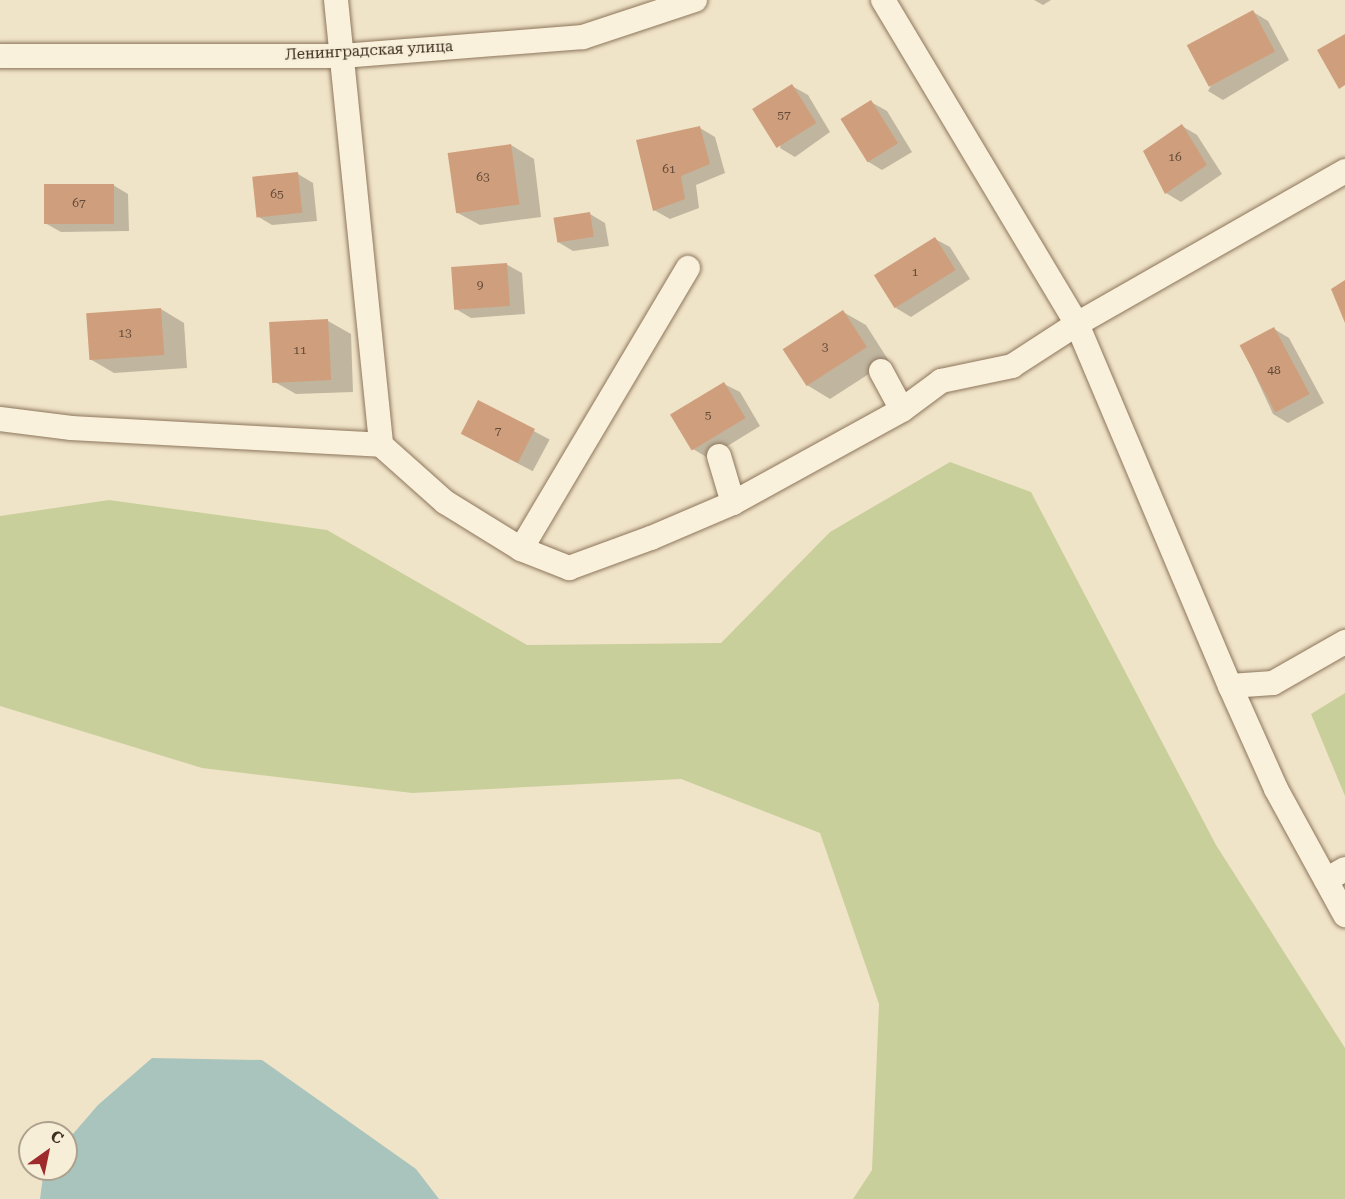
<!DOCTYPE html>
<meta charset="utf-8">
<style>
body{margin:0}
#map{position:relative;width:1345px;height:1199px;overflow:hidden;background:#f0e4c8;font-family:"Roboto Serif",serif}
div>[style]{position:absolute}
.green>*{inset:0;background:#c9cf9b}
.water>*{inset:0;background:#a9c4bc}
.shadow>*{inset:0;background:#0003;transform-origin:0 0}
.building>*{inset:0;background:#cf9f7d;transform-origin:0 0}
.roads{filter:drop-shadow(0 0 2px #8d765c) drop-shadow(0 0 2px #8d765c)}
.minor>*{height:24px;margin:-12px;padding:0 12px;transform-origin:12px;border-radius:12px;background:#faf1dc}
span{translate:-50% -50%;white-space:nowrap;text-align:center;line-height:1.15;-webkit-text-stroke:4.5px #f7eed8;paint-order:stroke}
.number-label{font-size:12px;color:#624a37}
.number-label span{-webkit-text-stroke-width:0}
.street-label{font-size:15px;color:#3d2e20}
.north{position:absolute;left:18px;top:1121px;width:60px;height:60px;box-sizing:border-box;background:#f7eed8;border:2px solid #ada18e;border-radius:50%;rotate:33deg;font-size:16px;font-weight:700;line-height:24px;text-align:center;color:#3d2e20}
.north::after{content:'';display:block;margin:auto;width:21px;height:27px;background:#9e2a2b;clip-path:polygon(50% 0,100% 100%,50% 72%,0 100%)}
</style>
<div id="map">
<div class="green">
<div style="clip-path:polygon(950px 462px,1031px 492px,1216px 845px,1345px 1048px,1345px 1199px,853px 1199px,872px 1170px,879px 1004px,820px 833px,681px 779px,412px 793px,202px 768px,0 706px,0 516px,109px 500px,327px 530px,527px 645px,721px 643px,830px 532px)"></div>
<div style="clip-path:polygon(1345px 693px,1345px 796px,1311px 714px)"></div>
</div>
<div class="water">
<div style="clip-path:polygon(152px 1058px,262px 1060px,416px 1169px,439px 1199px,40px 1199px,44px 1169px,66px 1169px,66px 1142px,98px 1105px)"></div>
</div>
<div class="shadow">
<div style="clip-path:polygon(1034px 0,1051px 0,1043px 5px)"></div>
<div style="clip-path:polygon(1253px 12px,1268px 21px,1289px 60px,1223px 100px,1208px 91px)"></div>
<div style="clip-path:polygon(792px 86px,808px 95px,830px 132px,795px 157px,780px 148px)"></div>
<div style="clip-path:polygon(871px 102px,887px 111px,912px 152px,882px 170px,867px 161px)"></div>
<div style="clip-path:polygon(1182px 126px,1197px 135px,1222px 174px,1181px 202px,1166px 193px)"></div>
<div style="clip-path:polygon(700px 128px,715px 137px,725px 173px,696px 185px,699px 208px,670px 219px,654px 210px)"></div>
<div style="clip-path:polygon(511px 145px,534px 159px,541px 217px,480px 225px,456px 212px)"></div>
<div style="clip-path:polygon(298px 174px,313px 183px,317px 221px,272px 225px,257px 216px)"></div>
<div style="clip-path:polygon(113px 185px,128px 194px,129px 231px,61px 232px,45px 223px)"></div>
<div style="clip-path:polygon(590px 214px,605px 223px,609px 246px,573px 251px,558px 242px)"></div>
<div style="clip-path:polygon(935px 239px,950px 247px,970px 279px,911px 317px,896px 308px)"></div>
<div style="clip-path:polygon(506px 264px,522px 273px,525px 314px,471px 318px,456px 309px)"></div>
<div style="clip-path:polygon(161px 309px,184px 323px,187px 368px,114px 373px,90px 359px)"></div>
<div style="clip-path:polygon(843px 312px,866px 325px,889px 361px,830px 399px,807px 385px)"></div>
<div style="clip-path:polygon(328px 321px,351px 334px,353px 392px,296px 394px,273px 381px)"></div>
<div style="clip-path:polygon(1274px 329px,1289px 338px,1324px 403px,1288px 423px,1273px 414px,1242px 347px)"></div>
<div style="clip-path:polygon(724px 384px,740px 392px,760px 426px,708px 458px,693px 449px)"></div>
<div style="left:479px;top:402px;width:80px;height:36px;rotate:28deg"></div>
</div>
<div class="building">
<div style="left:1253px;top:10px;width:47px;height:75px;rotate:62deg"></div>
<div style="clip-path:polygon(1345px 34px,1345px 85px,1339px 89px,1317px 50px)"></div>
<div style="left:792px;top:84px;width:46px;height:47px;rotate:58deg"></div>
<div style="left:871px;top:100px;width:51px;height:36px;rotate:58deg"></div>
<div style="clip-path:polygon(1182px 124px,1207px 165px,1165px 194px,1143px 151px)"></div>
<div style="clip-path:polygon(700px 126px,710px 164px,681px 176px,685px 199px,653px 211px,636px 140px)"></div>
<div style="left:511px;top:144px;width:61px;height:64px;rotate:82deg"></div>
<div style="left:298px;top:172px;width:41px;height:46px;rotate:84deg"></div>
<div style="left:44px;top:184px;width:70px;height:40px"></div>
<div style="left:590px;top:212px;width:25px;height:37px;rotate:81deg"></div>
<div style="left:935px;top:237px;width:39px;height:72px;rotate:58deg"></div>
<div style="left:507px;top:263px;width:43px;height:56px;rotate:86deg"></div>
<div style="clip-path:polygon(1345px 280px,1345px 323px,1331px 289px)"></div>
<div style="left:161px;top:308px;width:47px;height:75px;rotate:86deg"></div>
<div style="left:843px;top:310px;width:44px;height:72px;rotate:57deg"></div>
<div style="left:328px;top:319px;width:61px;height:59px;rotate:87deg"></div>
<div style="left:1274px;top:327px;width:76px;height:39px;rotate:62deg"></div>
<div style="left:724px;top:382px;width:42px;height:63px;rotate:59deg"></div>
<div style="left:478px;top:400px;width:64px;height:38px;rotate:27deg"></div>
</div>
<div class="roads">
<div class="minor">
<div style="left:336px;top:0;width:447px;rotate:84.2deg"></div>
<div style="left:381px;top:445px;width:86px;rotate:41.7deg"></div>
<div style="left:445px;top:502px;width:89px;rotate:31.7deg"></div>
<div style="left:521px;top:549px;width:52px;rotate:21.6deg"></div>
<div style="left:569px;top:568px;width:87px;rotate:-20.1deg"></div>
<div style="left:651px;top:538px;width:89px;rotate:-23.1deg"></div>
<div style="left:733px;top:503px;width:193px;rotate:-28.8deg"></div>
<div style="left:902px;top:410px;width:49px;rotate:-36.6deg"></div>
<div style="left:941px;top:381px;width:73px;rotate:-11.9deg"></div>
<div style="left:1012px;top:366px;width:77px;rotate:-32.9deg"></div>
<div style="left:1077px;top:324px;width:309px;rotate:-29.7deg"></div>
<div style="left:883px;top:0;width:378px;rotate:59.1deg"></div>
<div style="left:1077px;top:324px;width:393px;rotate:67.1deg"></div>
<div style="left:1230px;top:686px;width:113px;rotate:65.9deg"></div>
<div style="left:1276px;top:789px;width:144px;rotate:61.3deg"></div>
<div style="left:0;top:56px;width:342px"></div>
<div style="left:342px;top:56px;width:242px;rotate:-4.5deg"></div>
<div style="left:583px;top:37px;width:118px;rotate:-18.3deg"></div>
<div style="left:881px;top:371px;width:44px;rotate:61.7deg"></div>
<div style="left:0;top:419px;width:72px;rotate:7.2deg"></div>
<div style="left:71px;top:428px;width:310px;rotate:3.1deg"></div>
<div style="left:719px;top:456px;width:49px;rotate:73.4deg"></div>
<div style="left:521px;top:549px;width:327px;rotate:-59.3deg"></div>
<div style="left:1230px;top:686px;width:43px;rotate:-4deg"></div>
<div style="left:1273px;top:683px;width:83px;rotate:-29.7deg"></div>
<div style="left:1326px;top:880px;width:22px;rotate:-30deg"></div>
</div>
</div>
<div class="number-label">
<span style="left:784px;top:116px">57</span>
<span style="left:1175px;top:158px">16</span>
<span style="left:669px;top:170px">61</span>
<span style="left:483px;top:178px">63</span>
<span style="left:277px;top:195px">65</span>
<span style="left:79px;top:204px">67</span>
<span style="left:915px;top:273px">1</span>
<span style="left:480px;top:286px">9</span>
<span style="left:125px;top:334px">13</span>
<span style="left:825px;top:348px">3</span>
<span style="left:300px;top:351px">11</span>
<span style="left:1274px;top:371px">48</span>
<span style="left:708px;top:416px">5</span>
<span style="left:498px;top:432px">7</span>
</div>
<div class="street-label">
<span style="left:369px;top:51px;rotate:-3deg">Ленинградская улица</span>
</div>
<div class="north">С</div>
</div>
